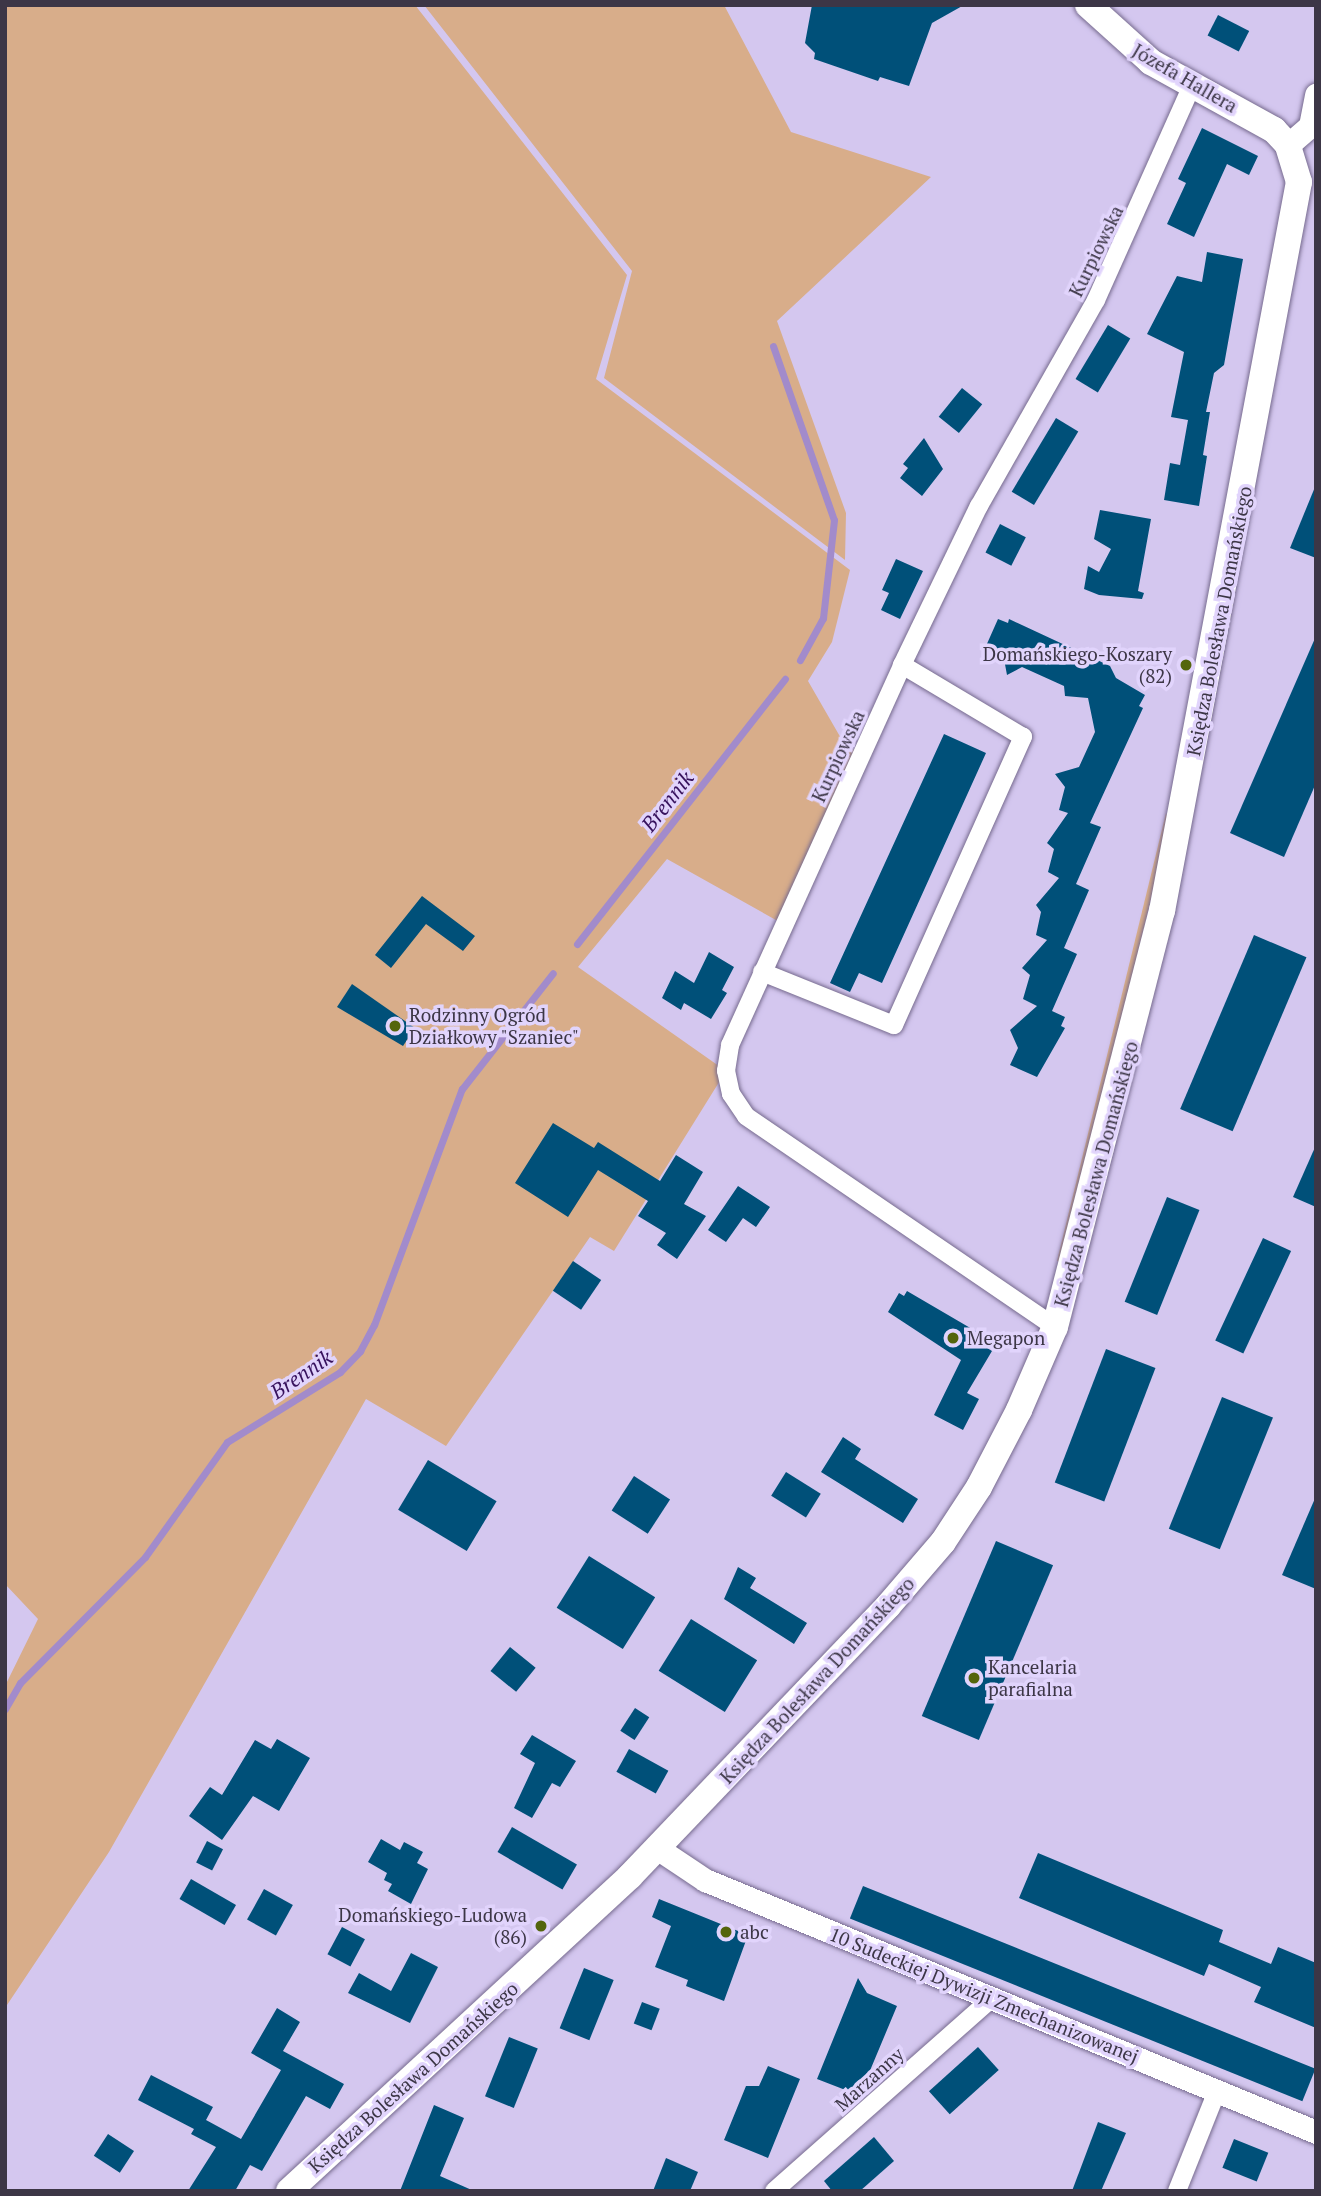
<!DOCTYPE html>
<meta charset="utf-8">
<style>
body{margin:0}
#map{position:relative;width:1321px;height:2196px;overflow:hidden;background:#d4c7ef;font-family:"PT Serif",serif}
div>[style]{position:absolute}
.green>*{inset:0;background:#d8ad8a}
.stream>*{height:7px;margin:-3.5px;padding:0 3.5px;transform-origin:3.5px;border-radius:3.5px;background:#a28bcb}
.building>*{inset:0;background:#005079;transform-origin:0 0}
.roads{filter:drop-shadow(0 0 2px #766a8e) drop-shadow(0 0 2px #766a8e)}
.minor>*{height:18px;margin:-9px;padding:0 9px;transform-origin:9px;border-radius:9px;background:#fff}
.tertiary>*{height:23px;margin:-11.5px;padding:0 11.5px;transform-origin:11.5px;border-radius:11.5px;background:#fff}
.secondary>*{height:26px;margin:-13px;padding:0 13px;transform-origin:13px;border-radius:13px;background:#fff}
.dots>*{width:19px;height:19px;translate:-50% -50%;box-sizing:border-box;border:4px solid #e1d4fc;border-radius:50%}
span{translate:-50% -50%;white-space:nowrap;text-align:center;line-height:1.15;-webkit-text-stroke:7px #e1d4fc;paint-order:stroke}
.street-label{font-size:19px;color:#3c3646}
.poi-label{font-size:19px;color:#3c3646}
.right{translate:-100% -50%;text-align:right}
.left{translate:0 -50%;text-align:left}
.water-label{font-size:21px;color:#37125d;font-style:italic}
.frame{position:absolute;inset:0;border:7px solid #3c3646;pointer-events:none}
</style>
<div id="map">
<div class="green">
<div style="clip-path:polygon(5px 5px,415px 5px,627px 275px,596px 379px,850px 570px,832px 642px,808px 681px,842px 740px,861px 756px,783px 924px,667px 859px,578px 967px,726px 1071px,614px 1251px,590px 1237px,446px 1446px,366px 1399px,109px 1852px,5px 2008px,5px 1686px,38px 1619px,5px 1584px)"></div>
<div style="clip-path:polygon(424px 5px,724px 5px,791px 132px,931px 177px,777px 321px,846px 513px,845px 560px,604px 378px,632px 271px)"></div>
<div style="clip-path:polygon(1166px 813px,1169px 824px,1063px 1263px,1057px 1261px)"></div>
</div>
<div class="stream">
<div style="left:773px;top:346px;width:184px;rotate:70.7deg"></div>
<div style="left:834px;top:520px;width:99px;rotate:96.4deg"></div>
<div style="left:823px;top:618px;width:48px;rotate:118.7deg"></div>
<div style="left:577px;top:944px;width:337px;rotate:-51.9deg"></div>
<div style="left:5px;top:1709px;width:30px;rotate:-60deg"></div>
<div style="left:20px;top:1683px;width:177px;rotate:-45.2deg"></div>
<div style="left:145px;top:1557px;width:141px;rotate:-54.5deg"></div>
<div style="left:227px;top:1442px;width:133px;rotate:-31.8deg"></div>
<div style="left:340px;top:1372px;width:29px;rotate:-46deg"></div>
<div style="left:360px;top:1351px;width:30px;rotate:-62deg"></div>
<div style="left:374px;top:1325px;width:252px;rotate:-69.6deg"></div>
<div style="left:462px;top:1089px;width:147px;rotate:-51.9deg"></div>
</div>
<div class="building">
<div style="clip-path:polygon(812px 5px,964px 5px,932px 23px,909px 86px,880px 77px,878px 81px,814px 59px,815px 53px,805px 43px)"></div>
<div style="left:1218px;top:15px;width:35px;height:23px;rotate:27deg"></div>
<div style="clip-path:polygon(1202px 128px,1258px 156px,1249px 175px,1227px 164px,1194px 237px,1167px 224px,1186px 183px,1178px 179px)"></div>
<div style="clip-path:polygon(1207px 252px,1243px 259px,1224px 365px,1214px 373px,1206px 412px,1210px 412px,1203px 455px,1207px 456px,1199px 506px,1164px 500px,1170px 463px,1180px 465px,1188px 420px,1171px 417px,1184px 352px,1147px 334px,1177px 276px,1202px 282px)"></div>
<div style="left:1108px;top:325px;width:26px;height:63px;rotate:31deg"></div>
<div style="left:962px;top:388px;width:26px;height:37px;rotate:39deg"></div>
<div style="left:1056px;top:418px;width:26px;height:86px;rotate:31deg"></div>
<div style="clip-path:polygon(924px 438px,943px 469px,922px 496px,900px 478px,908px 468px,903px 464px)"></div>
<div style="clip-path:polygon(1315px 487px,1316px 488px,1316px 558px,1290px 548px)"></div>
<div style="clip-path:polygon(1100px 510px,1151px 519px,1138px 591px,1144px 593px,1142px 599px,1099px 595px,1084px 589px,1088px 566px,1099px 572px,1111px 549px,1094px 539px)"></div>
<div style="left:1000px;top:524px;width:29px;height:32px;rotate:27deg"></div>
<div style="clip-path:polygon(896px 559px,923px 571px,900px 619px,881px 610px,889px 593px,882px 590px)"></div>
<div style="clip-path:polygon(998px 619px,1008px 623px,1009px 619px,1110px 666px,1116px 678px,1145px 695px,1139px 706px,1143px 708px,1090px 823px,1101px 827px,1076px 884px,1089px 890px,1064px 948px,1077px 954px,1052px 1011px,1065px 1017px,1061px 1026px,1065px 1028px,1037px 1077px,1010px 1065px,1018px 1048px,1010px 1030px,1037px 1006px,1023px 999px,1030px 975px,1022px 968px,1047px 940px,1036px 935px,1041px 912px,1036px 905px,1059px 878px,1048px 872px,1054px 849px,1047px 843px,1068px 813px,1059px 810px,1065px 787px,1055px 774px,1079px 767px,1095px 732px,1088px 698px,1065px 696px,1064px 686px,1022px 667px,1007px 675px,1004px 659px,986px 646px)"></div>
<div style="clip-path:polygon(1316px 636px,1316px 783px,1284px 857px,1230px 833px)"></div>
<div style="clip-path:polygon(944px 734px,986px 753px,882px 983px,859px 973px,850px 992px,830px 983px)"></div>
<div style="clip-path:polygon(422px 896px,475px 936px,463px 951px,426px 924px,391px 968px,375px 955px)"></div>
<div style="left:1254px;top:935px;width:57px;height:189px;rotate:23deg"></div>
<div style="clip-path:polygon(709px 952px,734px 967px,722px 990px,727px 993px,711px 1019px,684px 1003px,681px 1010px,662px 998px,675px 971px,694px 983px)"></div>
<div style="clip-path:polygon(352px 984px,415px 1028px,403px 1046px,337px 1007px)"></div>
<div style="clip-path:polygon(553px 1123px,594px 1148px,598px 1142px,660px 1181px,676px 1155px,703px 1172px,684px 1204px,706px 1216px,677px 1259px,657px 1245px,666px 1233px,638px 1216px,648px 1201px,598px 1170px,568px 1217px,515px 1183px)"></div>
<div style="clip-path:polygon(1316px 1145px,1316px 1207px,1293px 1197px)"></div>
<div style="clip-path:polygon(738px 1186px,770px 1207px,756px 1227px,743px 1218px,726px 1242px,708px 1230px)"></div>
<div style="left:1167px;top:1197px;width:35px;height:113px;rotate:22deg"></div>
<div style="left:1263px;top:1238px;width:31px;height:113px;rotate:25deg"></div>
<div style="left:573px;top:1261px;width:34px;height:36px;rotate:34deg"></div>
<div style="clip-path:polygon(907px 1291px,984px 1336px,979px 1343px,992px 1351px,967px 1393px,979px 1399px,963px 1430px,934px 1415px,961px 1360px,888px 1312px,899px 1293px,904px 1296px)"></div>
<div style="left:1106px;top:1349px;width:53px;height:143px;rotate:21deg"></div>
<div style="left:1222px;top:1397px;width:55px;height:142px;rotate:22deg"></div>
<div style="clip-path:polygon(843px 1437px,861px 1449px,855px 1459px,918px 1499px,903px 1523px,821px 1472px)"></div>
<div style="left:428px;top:1460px;width:80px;height:58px;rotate:31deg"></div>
<div style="left:786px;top:1472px;width:41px;height:28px;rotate:32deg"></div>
<div style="left:634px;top:1476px;width:43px;height:41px;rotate:33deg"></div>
<div style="clip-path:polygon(1316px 1496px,1316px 1589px,1282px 1575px)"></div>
<div style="left:996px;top:1541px;width:62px;height:190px;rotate:23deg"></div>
<div style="left:589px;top:1556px;width:78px;height:61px;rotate:32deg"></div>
<div style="clip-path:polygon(738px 1567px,756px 1578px,750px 1588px,807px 1623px,794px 1644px,724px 1599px)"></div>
<div style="left:691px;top:1619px;width:78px;height:61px;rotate:32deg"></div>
<div style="left:510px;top:1647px;width:33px;height:31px;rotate:39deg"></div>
<div style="left:635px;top:1708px;width:17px;height:27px;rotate:33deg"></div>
<div style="clip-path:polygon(532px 1735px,576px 1761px,560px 1787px,552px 1783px,532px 1818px,514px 1808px,535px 1763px,520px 1754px)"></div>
<div style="clip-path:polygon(277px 1739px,310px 1758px,279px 1811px,253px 1796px,222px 1840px,189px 1816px,210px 1787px,222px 1795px,255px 1740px,271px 1749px)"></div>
<div style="left:629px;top:1749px;width:45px;height:26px;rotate:29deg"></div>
<div style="left:512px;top:1827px;width:75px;height:29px;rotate:30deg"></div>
<div style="clip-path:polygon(381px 1839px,400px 1850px,404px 1842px,423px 1852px,417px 1863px,428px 1869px,411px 1904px,388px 1891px,392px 1884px,384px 1880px,387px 1873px,368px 1862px)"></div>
<div style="left:207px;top:1841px;width:18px;height:24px;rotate:27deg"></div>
<div style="clip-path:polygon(1038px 1853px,1223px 1930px,1219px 1942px,1271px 1964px,1278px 1947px,1316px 1963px,1316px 2028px,1254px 2002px,1261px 1987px,1209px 1964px,1204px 1976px,1019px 1898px)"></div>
<div style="left:191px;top:1879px;width:52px;height:23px;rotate:30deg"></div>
<div style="left:863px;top:1886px;width:488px;height:35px;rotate:22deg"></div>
<div style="left:264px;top:1889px;width:33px;height:35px;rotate:29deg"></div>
<div style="clip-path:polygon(659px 1899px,748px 1935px,724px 2001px,686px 1986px,688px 1980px,655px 1967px,671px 1926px,652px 1917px)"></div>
<div style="left:342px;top:1927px;width:26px;height:31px;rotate:28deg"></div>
<div style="clip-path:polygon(411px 1953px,438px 1967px,410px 2023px,348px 1993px,359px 1973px,391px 1991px)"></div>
<div style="left:584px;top:1968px;width:32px;height:65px;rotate:22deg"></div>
<div style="clip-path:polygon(858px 1978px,867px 1993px,897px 2006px,869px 2073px,848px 2091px,817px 2079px)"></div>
<div style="left:642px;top:2002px;width:19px;height:23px;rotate:21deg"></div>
<div style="clip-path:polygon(277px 2008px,300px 2022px,283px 2051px,344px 2084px,330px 2109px,306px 2096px,262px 2171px,250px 2165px,235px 2191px,188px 2191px,216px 2147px,191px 2134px,194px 2129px,138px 2100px,151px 2075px,213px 2107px,206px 2120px,241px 2139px,281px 2070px,251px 2053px)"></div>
<div style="left:509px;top:2037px;width:31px;height:64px;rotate:22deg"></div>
<div style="left:978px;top:2047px;width:31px;height:66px;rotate:48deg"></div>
<div style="clip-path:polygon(768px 2066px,800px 2079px,768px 2158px,724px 2140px,746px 2086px,759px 2086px)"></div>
<div style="clip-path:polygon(434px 2105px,464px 2118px,440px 2176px,474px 2191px,400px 2191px)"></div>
<div style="clip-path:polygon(1098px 2122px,1126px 2133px,1101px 2191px,1072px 2191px)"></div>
<div style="left:108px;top:2134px;width:31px;height:26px;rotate:33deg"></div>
<div style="clip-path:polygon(874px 2137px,894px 2161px,860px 2191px,832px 2191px,824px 2181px)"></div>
<div style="left:1234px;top:2139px;width:37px;height:31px;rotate:22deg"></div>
<div style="clip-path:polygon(666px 2158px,698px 2172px,690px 2191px,653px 2191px)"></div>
</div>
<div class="roads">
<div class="minor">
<div style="left:762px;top:972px;width:142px;rotate:21.9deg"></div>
<div style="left:894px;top:1025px;width:316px;rotate:-65.9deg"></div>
<div style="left:1023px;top:737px;width:141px;rotate:-149.2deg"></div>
<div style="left:1055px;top:1327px;width:374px;rotate:-145.7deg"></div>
<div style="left:746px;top:1116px;width:27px;rotate:-124deg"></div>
<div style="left:731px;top:1094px;width:24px;rotate:-102deg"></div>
<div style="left:726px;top:1071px;width:26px;rotate:-81deg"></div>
<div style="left:730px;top:1045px;width:417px;rotate:-65.6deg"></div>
<div style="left:902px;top:665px;width:177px;rotate:-64.2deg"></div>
<div style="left:979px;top:506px;width:237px;rotate:-60.4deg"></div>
<div style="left:1096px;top:300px;width:235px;rotate:-65.9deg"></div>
<div style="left:774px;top:2191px;width:291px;rotate:-41.5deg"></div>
<div style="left:1177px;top:2191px;width:108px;rotate:-68.2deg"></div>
</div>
<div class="tertiary">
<div style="left:1288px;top:145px;width:29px;rotate:-41deg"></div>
<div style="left:1310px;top:126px;width:32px;rotate:-79deg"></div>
<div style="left:657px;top:1848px;width:58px;rotate:33.7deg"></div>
<div style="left:705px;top:1880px;width:661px;rotate:22.41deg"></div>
</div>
<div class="secondary">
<div style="left:289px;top:2191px;width:464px;rotate:-42.7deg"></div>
<div style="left:630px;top:1876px;width:373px;rotate:-46.3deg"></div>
<div style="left:888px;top:1606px;width:84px;rotate:-49.3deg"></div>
<div style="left:943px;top:1542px;width:66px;rotate:-56.8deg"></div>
<div style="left:979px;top:1487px;width:87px;rotate:-62.5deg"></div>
<div style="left:1019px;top:1410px;width:90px;rotate:-66.6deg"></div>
<div style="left:1055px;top:1327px;width:430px;rotate:-75.6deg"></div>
<div style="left:1162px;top:911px;width:742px;rotate:-79.36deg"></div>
<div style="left:1299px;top:182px;width:39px;rotate:-107deg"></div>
<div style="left:1288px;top:145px;width:21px;rotate:-133deg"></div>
<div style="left:1274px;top:130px;width:141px;rotate:-151.1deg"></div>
<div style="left:1151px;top:62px;width:85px;rotate:-137.9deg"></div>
</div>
</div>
<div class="dots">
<div style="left:1186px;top:665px;background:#54650d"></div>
<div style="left:395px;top:1026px;background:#54650d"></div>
<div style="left:953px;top:1338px;background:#54650d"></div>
<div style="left:974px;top:1678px;background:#54650d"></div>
<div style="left:541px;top:1926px;background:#54650d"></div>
<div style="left:726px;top:1932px;background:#54650d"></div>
</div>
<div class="street-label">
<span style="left:1185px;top:78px;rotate:30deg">Józefa Hallera</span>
<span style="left:1096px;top:251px;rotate:-64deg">Kurpiowska</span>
<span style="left:1219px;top:621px;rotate:-79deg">Księdza Bolesława Domańskiego</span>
<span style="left:838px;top:756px;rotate:-65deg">Kurpiowska</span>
<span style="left:1096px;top:1174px;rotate:-75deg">Księdza Bolesława Domańskiego</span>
<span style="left:817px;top:1680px;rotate:-47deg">Księdza Bolesława Domańskiego</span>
<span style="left:984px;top:1995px;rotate:22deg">10 Sudeckiej Dywizji Zmechanizowanej</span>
<span style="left:413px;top:2077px;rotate:-42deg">Księdza Bolesława Domańskiego</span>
<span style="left:869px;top:2079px;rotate:-42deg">Marzanny</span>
</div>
<div class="poi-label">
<span class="right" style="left:1172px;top:665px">Domańskiego-Koszary<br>(82)</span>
<span class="left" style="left:409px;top:1026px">Rodzinny Ogród<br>Działkowy "Szaniec"</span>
<span class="left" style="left:967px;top:1338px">Megapon</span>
<span class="left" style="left:988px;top:1678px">Kancelaria<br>parafialna</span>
<span class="right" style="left:527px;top:1926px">Domańskiego-Ludowa<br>(86)</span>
<span class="left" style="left:740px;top:1932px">abc</span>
</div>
<div class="water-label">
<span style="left:667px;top:801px;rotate:-52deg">Brennik</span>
<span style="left:301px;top:1374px;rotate:-34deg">Brennik</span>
</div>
<div class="frame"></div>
</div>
